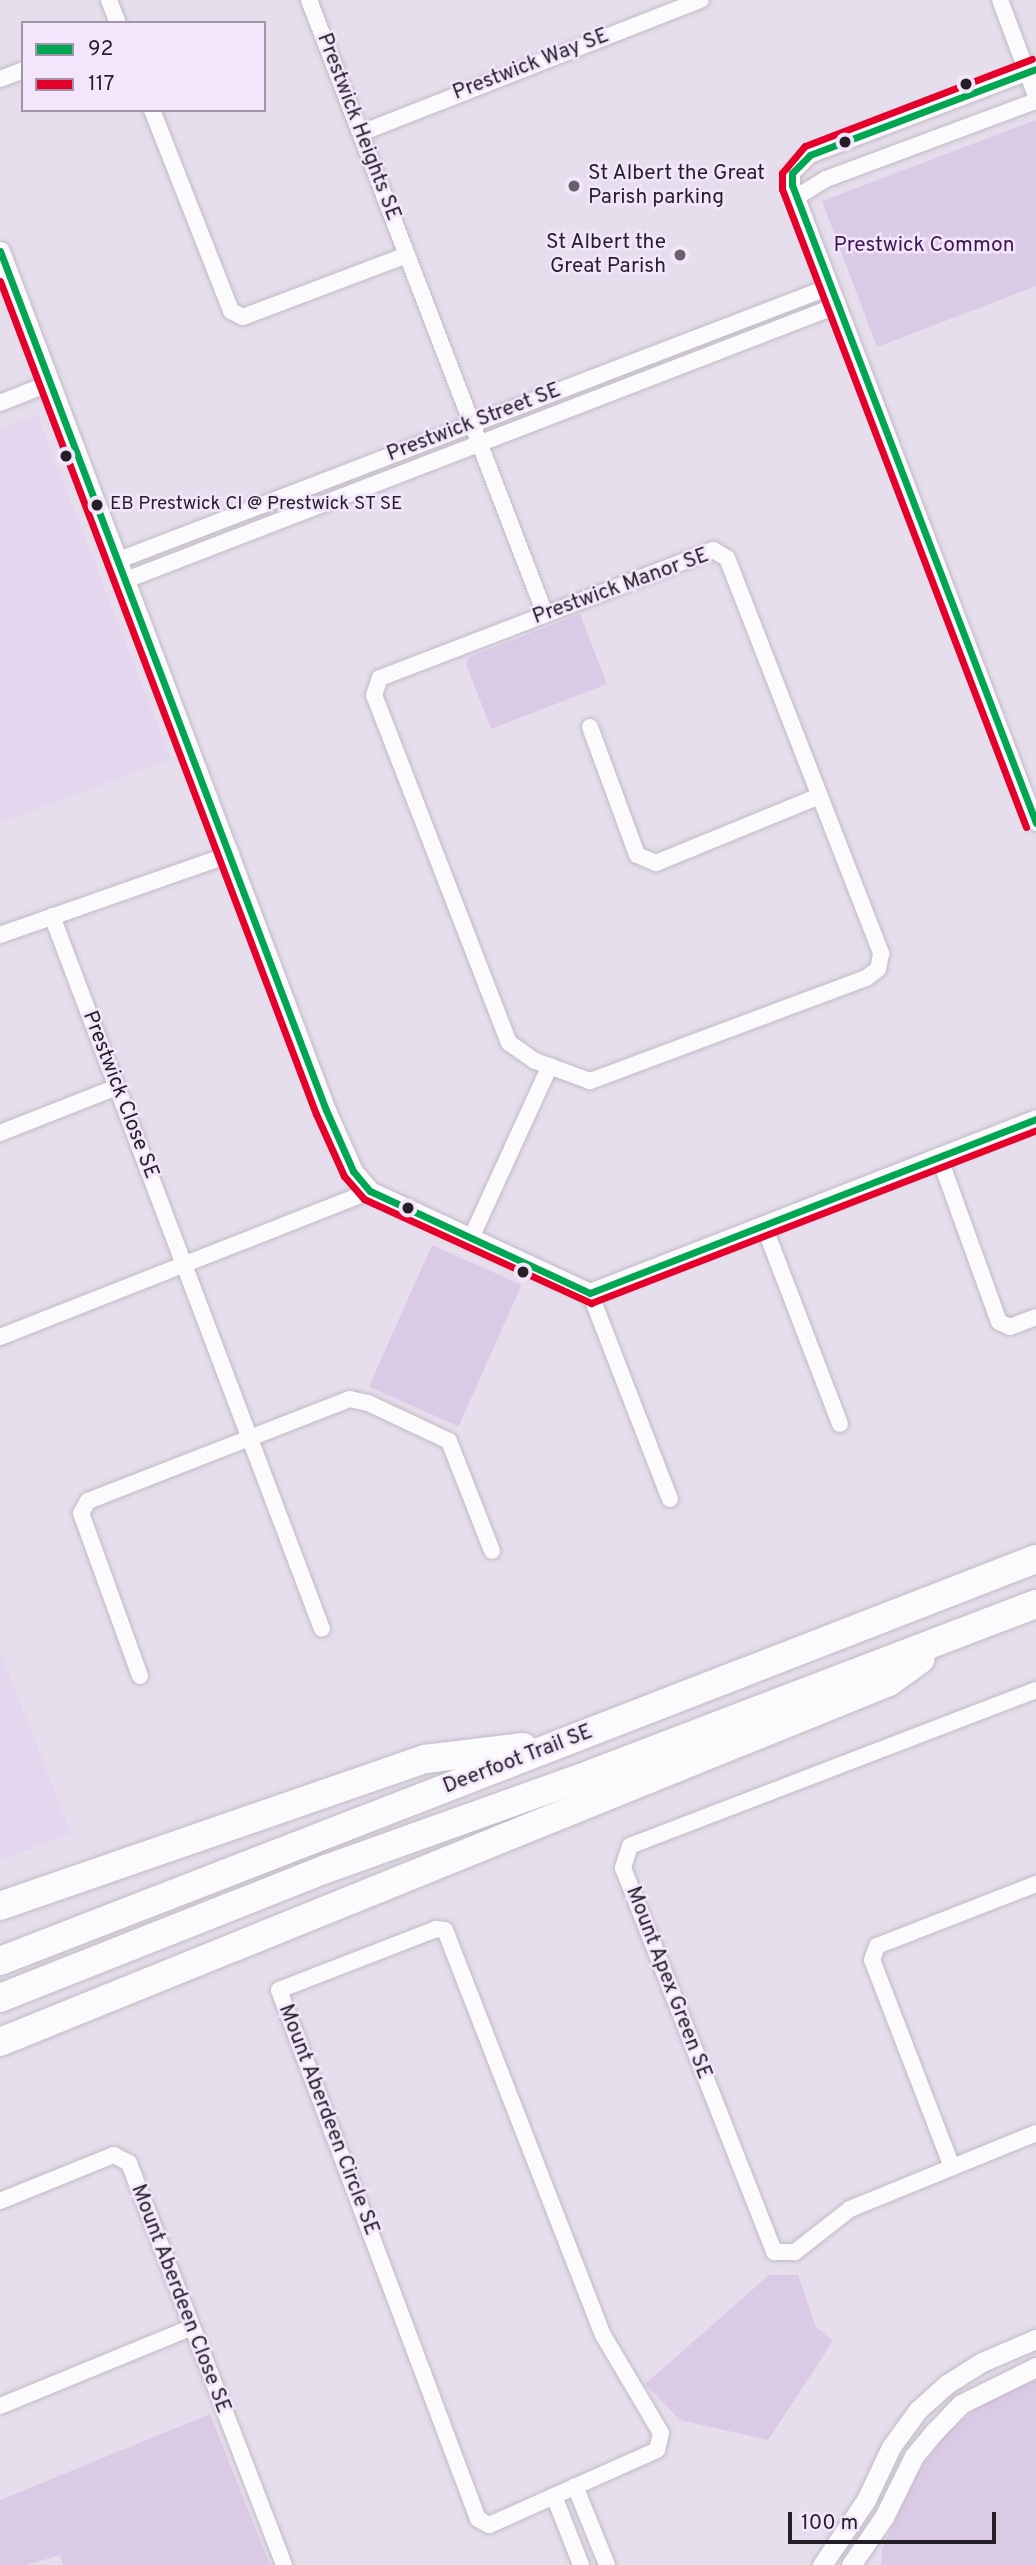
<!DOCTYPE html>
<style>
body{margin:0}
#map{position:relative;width:1036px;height:2565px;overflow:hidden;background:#e6deec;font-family:Overpass,sans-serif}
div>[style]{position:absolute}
.built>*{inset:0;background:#e4d6ee}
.green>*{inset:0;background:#dbcae6;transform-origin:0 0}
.roads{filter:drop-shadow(0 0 2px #c1bac6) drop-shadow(0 0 2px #c1bac6)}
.minor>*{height:16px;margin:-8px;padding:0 8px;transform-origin:8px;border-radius:8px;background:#fbfafc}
.tertiary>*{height:19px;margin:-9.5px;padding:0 9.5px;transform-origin:9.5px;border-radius:9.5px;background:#fbfafc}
.motorway>*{height:28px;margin:-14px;padding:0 14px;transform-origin:14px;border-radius:14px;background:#fbfafc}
.bus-1>*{height:7px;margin:-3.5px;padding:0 3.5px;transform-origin:3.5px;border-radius:3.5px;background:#00a651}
.bus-2>*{height:7px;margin:-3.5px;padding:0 3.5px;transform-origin:3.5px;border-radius:3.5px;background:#e4002b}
.dots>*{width:19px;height:19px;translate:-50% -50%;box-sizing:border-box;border:4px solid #f3e6fc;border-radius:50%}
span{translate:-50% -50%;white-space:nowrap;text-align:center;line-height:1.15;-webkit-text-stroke:5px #f3e6fc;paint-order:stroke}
.bus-label{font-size:19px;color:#241e27}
.left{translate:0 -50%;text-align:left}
.street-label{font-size:21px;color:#241e27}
.poi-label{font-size:21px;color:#241e27}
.right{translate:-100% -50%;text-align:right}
.park-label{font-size:21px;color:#3e1653}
.legend{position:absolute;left:21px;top:21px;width:245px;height:91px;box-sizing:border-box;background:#f3e6fc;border:2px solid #a096a7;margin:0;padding:9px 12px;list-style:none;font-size:21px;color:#241e27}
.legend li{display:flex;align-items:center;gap:14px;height:35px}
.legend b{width:35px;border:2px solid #a096a7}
.scale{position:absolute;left:788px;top:2512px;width:208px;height:32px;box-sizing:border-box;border:4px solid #241e27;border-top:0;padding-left:9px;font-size:21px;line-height:24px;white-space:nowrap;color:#241e27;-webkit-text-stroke:5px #f3e6fc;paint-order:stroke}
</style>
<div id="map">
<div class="built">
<div style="clip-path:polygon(37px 414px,171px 759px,0 823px,0 429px)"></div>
<div style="clip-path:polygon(0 1650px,71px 1834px,0 1860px)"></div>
</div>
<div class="green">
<div style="clip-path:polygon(1036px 120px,1036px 286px,877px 347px,822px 201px)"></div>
<div style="clip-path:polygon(580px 614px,607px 684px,491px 729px,466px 664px,469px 657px)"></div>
<div style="left:432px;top:1245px;width:98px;height:155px;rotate:24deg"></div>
<div style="clip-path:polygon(769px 2275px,798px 2275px,816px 2327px,833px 2341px,768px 2440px,680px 2420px,645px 2384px)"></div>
<div style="clip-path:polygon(1036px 2380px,1036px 2565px,881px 2565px,882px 2548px,919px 2471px,948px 2432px,988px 2400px)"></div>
<div style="clip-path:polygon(210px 2414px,270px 2565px,63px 2565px,60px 2555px,26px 2565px,0 2565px,0 2500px)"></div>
</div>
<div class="roads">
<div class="minor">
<div style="left:109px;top:0;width:25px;rotate:69deg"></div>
<div style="left:309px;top:0;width:658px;rotate:68.97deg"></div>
<div style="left:1000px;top:0;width:103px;rotate:69.4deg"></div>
<div style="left:1036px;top:69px;width:242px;rotate:159.2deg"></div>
<div style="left:810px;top:155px;width:25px;rotate:135deg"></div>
<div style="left:792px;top:173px;width:12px;rotate:90deg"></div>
<div style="left:792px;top:185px;width:683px;rotate:69.07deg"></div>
<div style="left:0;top:79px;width:25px;rotate:-21deg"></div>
<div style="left:152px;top:110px;width:216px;rotate:68.5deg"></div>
<div style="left:231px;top:311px;width:13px;rotate:27deg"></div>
<div style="left:243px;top:317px;width:175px;rotate:-20.7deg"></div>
<div style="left:361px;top:133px;width:365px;rotate:-21.4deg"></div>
<div style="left:797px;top:197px;width:34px;rotate:-32deg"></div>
<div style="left:826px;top:179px;width:224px;rotate:-20.4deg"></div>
<div style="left:0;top:403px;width:54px;rotate:-21.8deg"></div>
<div style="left:713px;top:550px;width:16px;rotate:30deg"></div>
<div style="left:727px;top:558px;width:425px;rotate:68.7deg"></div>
<div style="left:881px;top:954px;width:15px;rotate:101deg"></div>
<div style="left:878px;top:969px;width:15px;rotate:143deg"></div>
<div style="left:866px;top:978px;width:295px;rotate:159.5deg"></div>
<div style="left:590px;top:1081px;width:59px;rotate:-160deg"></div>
<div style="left:535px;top:1061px;width:32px;rotate:-145deg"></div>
<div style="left:509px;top:1043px;width:373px;rotate:-111.2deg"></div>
<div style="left:374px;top:695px;width:18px;rotate:-71deg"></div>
<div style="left:380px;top:678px;width:357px;rotate:-21deg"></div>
<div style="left:119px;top:560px;width:761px;rotate:-21.03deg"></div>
<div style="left:126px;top:580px;width:761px;rotate:-21.1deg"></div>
<div style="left:590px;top:727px;width:136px;rotate:69.8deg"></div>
<div style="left:637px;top:855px;width:21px;rotate:23deg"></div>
<div style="left:656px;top:863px;width:174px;rotate:-22.3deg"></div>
<div style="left:52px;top:916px;width:762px;rotate:69.26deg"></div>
<div style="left:0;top:935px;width:245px;rotate:-19.3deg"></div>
<div style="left:0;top:1133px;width:126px;rotate:-21.5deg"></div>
<div style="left:940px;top:1159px;width:173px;rotate:70.1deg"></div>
<div style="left:999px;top:1322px;width:12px;rotate:24deg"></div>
<div style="left:1010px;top:1327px;width:28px;rotate:-21deg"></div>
<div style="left:764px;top:1226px;width:212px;rotate:69deg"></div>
<div style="left:472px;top:1236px;width:187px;rotate:-65.4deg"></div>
<div style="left:590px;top:1293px;width:221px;rotate:68.8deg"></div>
<div style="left:0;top:1337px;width:398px;rotate:-21.5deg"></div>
<div style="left:140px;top:1676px;width:173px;rotate:-109.9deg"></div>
<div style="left:81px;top:1513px;width:14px;rotate:-60deg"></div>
<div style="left:88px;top:1501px;width:281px;rotate:-21.3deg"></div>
<div style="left:350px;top:1399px;width:18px;rotate:13deg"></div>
<div style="left:368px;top:1403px;width:89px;rotate:25.1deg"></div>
<div style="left:449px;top:1441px;width:118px;rotate:68.6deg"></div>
<div style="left:1036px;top:1690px;width:435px;rotate:159deg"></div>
<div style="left:630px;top:1846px;width:23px;rotate:108deg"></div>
<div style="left:623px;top:1868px;width:413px;rotate:68.5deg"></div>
<div style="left:774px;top:2252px;width:21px"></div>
<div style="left:795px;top:2252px;width:70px;rotate:-38deg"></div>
<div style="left:850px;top:2209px;width:201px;rotate:-22.2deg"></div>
<div style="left:436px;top:1929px;width:9px;rotate:6deg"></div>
<div style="left:445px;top:1930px;width:435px;rotate:68.7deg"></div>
<div style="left:603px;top:2335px;width:114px;rotate:59.4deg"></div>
<div style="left:661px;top:2433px;width:17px;rotate:103deg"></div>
<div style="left:657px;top:2450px;width:184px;rotate:155.9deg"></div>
<div style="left:489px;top:2525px;width:13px;rotate:-151deg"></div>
<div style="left:478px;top:2519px;width:565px;rotate:-110.62deg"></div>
<div style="left:279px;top:1990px;width:168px;rotate:-21.2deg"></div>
<div style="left:952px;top:2167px;width:222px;rotate:-111.1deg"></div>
<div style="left:872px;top:1960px;width:15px;rotate:-70deg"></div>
<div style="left:877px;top:1946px;width:171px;rotate:-21.3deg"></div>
<div style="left:0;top:2201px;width:123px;rotate:-22deg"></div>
<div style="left:114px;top:2155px;width:17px;rotate:28deg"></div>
<div style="left:129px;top:2163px;width:431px;rotate:68.9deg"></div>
<div style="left:0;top:2406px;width:205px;rotate:-22.3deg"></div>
<div style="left:575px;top:2486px;width:85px;rotate:67.9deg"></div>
<div style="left:554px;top:2496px;width:74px;rotate:68.6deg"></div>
</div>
<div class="tertiary">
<div style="left:0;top:251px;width:919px;rotate:69.22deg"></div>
<div style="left:326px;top:1110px;width:67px;rotate:66.1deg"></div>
<div style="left:353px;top:1171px;width:26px;rotate:50deg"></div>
<div style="left:370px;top:1191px;width:242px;rotate:24.9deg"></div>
<div style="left:590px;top:1293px;width:479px;rotate:-21.3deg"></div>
<div style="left:822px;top:2565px;width:78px;rotate:-55.9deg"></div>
<div style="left:866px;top:2500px;width:59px;rotate:-64.7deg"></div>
<div style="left:891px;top:2447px;width:46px;rotate:-53.9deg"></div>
<div style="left:918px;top:2410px;width:39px;rotate:-42deg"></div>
<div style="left:947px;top:2384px;width:41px;rotate:-32.2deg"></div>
<div style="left:982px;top:2362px;width:59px;rotate:-23.1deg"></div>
<div style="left:851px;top:2565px;width:58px;rotate:-55.5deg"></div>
<div style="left:884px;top:2517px;width:68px;rotate:-63.8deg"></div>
<div style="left:914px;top:2456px;width:33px;rotate:-50deg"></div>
<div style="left:935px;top:2431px;width:37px;rotate:-46deg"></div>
<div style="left:961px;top:2404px;width:84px;rotate:-26.3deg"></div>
</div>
<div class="motorway">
<div style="left:0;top:1906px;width:450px;rotate:-19.1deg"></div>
<div style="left:425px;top:1759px;width:99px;rotate:-7deg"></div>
<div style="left:0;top:1961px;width:1111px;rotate:-21.21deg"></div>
<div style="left:0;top:1998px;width:351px;rotate:-21.6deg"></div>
<div style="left:326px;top:1869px;width:264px;rotate:-19.7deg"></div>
<div style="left:575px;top:1780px;width:493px;rotate:-20.9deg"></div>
<div style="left:0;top:2042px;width:959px;rotate:-22.05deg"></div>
<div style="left:889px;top:1682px;width:39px;rotate:-36deg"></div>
</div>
</div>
<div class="bus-1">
<div style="left:1036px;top:69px;width:242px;rotate:159.2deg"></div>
<div style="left:810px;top:155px;width:25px;rotate:135deg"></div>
<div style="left:792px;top:173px;width:12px;rotate:90deg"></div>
<div style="left:792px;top:185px;width:683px;rotate:69.07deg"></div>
<div style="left:0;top:251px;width:919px;rotate:69.22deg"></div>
<div style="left:326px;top:1110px;width:67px;rotate:66.1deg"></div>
<div style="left:353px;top:1171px;width:26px;rotate:50deg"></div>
<div style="left:370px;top:1191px;width:242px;rotate:24.9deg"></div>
<div style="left:590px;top:1293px;width:479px;rotate:-21.3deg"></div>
</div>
<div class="bus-2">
<div style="left:0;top:281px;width:891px;rotate:69.23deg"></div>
<div style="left:316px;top:1114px;width:68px;rotate:65.7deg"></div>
<div style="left:344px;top:1176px;width:30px;rotate:49deg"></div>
<div style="left:364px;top:1199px;width:250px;rotate:24.6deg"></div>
<div style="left:591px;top:1303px;width:477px;rotate:-21.2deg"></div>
<div style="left:1026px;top:827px;width:683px;rotate:-110.93deg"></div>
<div style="left:782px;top:189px;width:16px;rotate:-90deg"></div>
<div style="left:782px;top:173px;width:35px;rotate:-50deg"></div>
<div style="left:805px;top:146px;width:243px;rotate:-21deg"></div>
</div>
<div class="dots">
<div style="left:966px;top:84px;background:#241e27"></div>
<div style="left:845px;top:142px;background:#241e27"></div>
<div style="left:574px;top:186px;background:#68616c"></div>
<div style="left:680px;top:255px;background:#68616c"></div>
<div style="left:66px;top:456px;background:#241e27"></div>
<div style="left:97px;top:505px;background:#241e27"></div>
<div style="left:408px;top:1208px;background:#241e27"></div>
<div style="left:523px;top:1272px;background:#241e27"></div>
</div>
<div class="bus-label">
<span class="left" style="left:110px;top:505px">EB Prestwick CI @ Prestwick ST SE</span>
</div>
<div class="street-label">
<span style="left:531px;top:65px;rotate:-21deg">Prestwick Way SE</span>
<span style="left:358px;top:127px;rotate:69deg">Prestwick Heights SE</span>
<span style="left:474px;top:423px;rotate:-21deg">Prestwick Street SE</span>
<span style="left:621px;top:587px;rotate:-20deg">Prestwick Manor SE</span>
<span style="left:120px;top:1095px;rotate:69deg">Prestwick Close SE</span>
<span style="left:518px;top:1760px;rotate:-21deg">Deerfoot Trail SE</span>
<span style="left:668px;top:1983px;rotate:69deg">Mount Apex Green SE</span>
<span style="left:328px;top:2120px;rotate:69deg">Mount Aberdeen Circle SE</span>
<span style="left:180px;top:2299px;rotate:69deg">Mount Aberdeen Close SE</span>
</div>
<div class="poi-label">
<span class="left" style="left:588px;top:186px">St Albert the Great<br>Parish parking</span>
<span class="right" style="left:666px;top:255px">St Albert the<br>Great Parish</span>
</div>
<div class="park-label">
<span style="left:924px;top:246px">Prestwick Common</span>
</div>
<ul class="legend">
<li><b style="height:9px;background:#00a651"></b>92</li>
<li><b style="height:9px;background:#e4002b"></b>117</li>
</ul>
<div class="scale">100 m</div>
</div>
